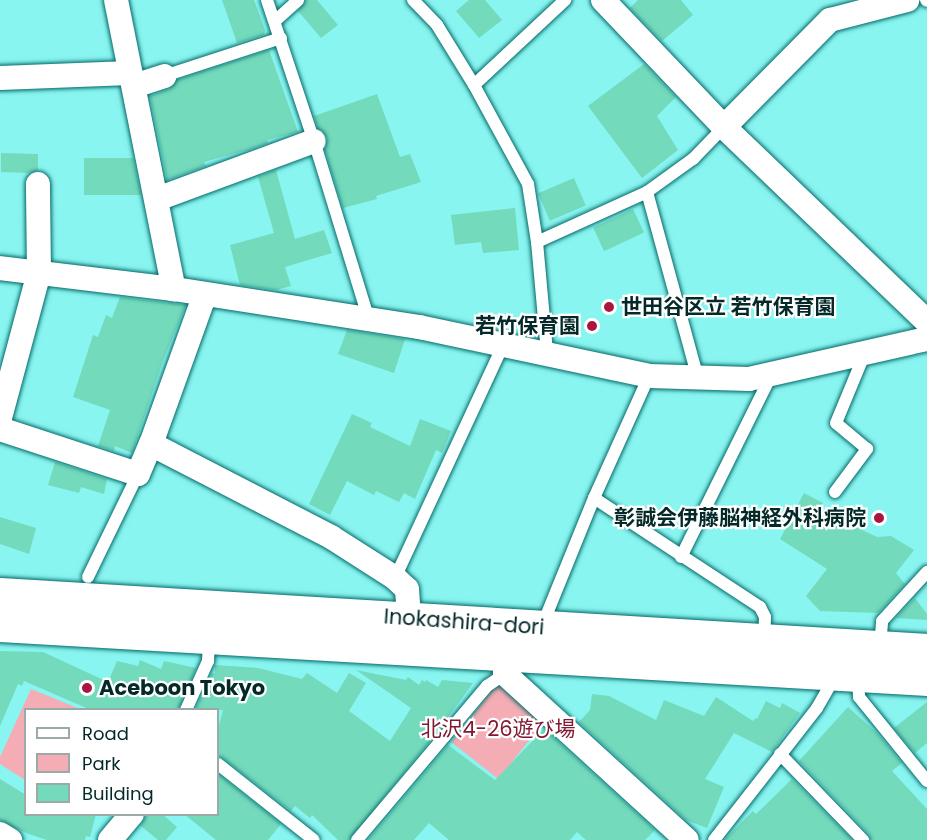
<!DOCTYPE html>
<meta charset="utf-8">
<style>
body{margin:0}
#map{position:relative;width:927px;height:840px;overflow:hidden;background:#89f5f1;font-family:Poppins,"Noto Sans JP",sans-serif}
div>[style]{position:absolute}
.green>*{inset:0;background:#f4adb4;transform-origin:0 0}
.building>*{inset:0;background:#73dabc;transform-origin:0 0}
.roads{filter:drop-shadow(0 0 2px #036a68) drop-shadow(0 0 2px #036a68)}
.service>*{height:12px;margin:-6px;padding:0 6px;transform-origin:6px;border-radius:6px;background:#fff}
.minor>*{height:24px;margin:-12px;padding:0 12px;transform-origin:12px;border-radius:12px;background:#fff}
.secondary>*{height:33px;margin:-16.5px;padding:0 16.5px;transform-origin:16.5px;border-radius:16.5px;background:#fff}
.dots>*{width:16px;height:16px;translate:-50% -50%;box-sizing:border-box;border:3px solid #fff;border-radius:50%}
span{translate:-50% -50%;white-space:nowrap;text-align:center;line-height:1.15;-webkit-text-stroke:4.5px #fff;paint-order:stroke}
.poi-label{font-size:21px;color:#042928;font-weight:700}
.left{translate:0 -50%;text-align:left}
.right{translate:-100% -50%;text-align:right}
.street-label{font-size:21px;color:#042928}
.park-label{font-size:21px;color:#801a33}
.legend{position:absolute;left:24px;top:708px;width:195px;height:108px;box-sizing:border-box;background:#fff;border:2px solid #9ba9a9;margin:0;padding:8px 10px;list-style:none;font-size:18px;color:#042928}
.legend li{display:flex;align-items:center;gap:12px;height:30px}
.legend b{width:30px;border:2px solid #9ba9a9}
</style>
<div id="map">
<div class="green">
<div style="left:500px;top:680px;width:60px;height:79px;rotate:38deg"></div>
<div style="clip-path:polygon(31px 689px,80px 709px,26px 710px,25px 780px,0 764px,0 757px)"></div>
</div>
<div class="building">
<div style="clip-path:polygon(222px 0,254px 0,265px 30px,264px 35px,237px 43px)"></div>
<div style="clip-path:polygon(306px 0,317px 0,338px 25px,321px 38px,298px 11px)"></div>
<div style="clip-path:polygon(469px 0,485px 0,502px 20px,479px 38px,456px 11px)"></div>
<div style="clip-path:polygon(638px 0,681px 0,693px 15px,662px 41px,630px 8px)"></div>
<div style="clip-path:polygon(269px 50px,298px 132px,267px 140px,268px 143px,251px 149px,204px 162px,206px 166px,167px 180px,150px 96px,169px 89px,177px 80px)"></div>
<div style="clip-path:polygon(644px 64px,676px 97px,657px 116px,678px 150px,642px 178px,588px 106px)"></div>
<div style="clip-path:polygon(377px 94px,400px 157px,410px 154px,421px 182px,376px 196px,377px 199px,343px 208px,325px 150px,327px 137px,318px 128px,314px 116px)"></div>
<div style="clip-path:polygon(1px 153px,38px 154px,38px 170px,29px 173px,1px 172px)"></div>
<div style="clip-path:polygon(84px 158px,133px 158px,141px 195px,84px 195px)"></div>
<div style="clip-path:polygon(276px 170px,295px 239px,324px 230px,332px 253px,285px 267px,291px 286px,276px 290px,240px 285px,230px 245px,274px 233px,258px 177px)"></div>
<div style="left:574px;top:178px;width:30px;height:39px;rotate:67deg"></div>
<div style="clip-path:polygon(515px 208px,519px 250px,483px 253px,481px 242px,455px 245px,451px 215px)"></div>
<div style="left:633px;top:209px;width:26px;height:44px;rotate:65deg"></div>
<div style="clip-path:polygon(120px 297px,186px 305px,163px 361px,132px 453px,115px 446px,114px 451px,98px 446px,110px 410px,73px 397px,93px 335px,98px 337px,106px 315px,112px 318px)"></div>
<div style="clip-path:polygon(347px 330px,405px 339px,394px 373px,338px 354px)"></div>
<div style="clip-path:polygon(352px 414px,372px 423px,370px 427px,410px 446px,420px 419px,451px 431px,442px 453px,436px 450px,415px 499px,404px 493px,399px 502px,376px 491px,374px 495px,347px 481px,330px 515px,309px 504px)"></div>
<div style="clip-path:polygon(55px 462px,107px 479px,104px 494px,81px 487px,79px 493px,48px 485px)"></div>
<div style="clip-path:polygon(804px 493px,823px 503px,820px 510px,877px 537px,891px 536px,914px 550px,896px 573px,905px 584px,878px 613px,820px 611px,806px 596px,827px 569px,780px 539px)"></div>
<div style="clip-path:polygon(0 517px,36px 528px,29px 554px,0 544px)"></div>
<div style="clip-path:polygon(915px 598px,927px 614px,927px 620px,896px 618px)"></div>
<div style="clip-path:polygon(0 651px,43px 652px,108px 682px,117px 661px,138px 666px,140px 660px,161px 669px,164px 661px,196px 668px,178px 710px,91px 710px,24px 681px,22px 686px,18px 684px,0 726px)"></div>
<div style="clip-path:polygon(215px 665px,258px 668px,302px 679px,307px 673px,337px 693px,349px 673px,366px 683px,349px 711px,390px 741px,411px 708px,356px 670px,406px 680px,408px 677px,419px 685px,422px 680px,425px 682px,426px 680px,438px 687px,442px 680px,473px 683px,435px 735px,349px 840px,338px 840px,312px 815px,310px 818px,295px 806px,291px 811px,223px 758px,218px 756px,218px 729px,223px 710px,195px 710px,212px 673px,215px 674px)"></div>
<div style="clip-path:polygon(592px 694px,609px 696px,656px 720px,664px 700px,704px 716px,716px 697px,753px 721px,755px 718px,757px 719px,766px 701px,780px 708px,782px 703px,800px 713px,772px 752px,734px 733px,705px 779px,724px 787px,707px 828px,686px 820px,579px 722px,590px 710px)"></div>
<div style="clip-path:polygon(927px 702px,927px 743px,915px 753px,894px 728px)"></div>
<div style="clip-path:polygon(848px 707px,878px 734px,902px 763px,892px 771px,927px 809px,927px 840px,871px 840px,869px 834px,799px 761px)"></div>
<div style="clip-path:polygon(544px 729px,655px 830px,645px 840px,586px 840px,577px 832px,570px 840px,449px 840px,429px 823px,414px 840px,368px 840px,448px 745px,495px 780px)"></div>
<div style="clip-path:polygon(218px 774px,281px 824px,268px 840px,216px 840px,184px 814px,218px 814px)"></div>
<div style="clip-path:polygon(0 779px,26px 795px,26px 814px,96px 814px,90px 837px,86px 836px,85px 840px,47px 840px,26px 833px,0 820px)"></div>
<div style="clip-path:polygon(792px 779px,852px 840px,724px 840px,753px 811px,756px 814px)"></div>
<div style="clip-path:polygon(146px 814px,162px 814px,177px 827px,166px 840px,158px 840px,141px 826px)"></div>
</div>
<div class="roads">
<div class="service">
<div style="left:267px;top:0;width:149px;rotate:71.6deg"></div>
<div style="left:314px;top:141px;width:187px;rotate:72.9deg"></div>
<div style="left:413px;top:0;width:35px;rotate:46deg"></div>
<div style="left:437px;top:25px;width:70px;rotate:58.3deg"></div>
<div style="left:474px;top:85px;width:113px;rotate:61.4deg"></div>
<div style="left:528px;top:184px;width:59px;rotate:81.2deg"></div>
<div style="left:537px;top:242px;width:110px;rotate:84.8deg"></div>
<div style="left:926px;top:0;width:1px;rotate:45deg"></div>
<div style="left:275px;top:21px;width:31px;rotate:-42deg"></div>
<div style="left:164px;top:76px;width:123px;rotate:-18deg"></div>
<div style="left:474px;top:85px;width:125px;rotate:-43deg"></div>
<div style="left:647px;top:192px;width:193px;rotate:74.7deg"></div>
<div style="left:537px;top:242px;width:121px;rotate:-24.4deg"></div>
<div style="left:647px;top:192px;width:57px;rotate:-35.7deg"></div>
<div style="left:693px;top:159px;width:45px;rotate:-45.9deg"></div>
<div style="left:835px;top:492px;width:54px;rotate:-53.3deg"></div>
<div style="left:867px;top:449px;width:40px;rotate:-140deg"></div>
<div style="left:836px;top:423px;width:76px;rotate:-67.5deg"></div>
<div style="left:594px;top:498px;width:199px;rotate:33.3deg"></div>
<div style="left:760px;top:607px;width:11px;rotate:63deg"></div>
<div style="left:765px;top:617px;width:23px;rotate:92deg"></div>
<div style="left:681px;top:557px;width:204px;rotate:-63.6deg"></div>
<div style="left:88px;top:577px;width:114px;rotate:-64.1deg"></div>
<div style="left:395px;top:578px;width:257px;rotate:-65.1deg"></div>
<div style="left:542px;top:626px;width:138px;rotate:-67.9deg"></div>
<div style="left:594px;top:498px;width:134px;rotate:-65.7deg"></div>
<div style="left:880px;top:646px;width:25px;rotate:-85deg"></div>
<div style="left:882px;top:621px;width:67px;rotate:-47.4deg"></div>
<div style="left:858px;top:677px;width:20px;rotate:87deg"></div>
<div style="left:859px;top:697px;width:108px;rotate:51deg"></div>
<div style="left:186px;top:710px;width:54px;rotate:-65.8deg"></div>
<div style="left:208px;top:661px;width:22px;rotate:-87deg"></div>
<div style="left:780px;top:754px;width:120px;rotate:46deg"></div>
<div style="left:218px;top:764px;width:122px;rotate:38.4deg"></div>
<div style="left:357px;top:840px;width:202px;rotate:-49.8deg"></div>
<div style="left:487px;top:686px;width:22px;rotate:-34deg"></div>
<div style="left:714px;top:840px;width:167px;rotate:-52deg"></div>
<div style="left:817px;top:708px;width:38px;rotate:-60deg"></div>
</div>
<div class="minor">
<div style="left:116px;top:0;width:295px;rotate:78.7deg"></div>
<div style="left:603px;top:0;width:175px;rotate:46.4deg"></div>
<div style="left:724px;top:127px;width:281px;rotate:43.8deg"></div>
<div style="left:0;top:78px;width:130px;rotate:-2.2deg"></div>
<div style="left:134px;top:86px;width:32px;rotate:-18deg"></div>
<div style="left:724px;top:127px;width:151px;rotate:-45.3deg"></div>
<div style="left:830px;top:20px;width:80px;rotate:-14.6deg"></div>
<div style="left:157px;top:199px;width:167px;rotate:-20.3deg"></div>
<div style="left:0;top:268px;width:175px;rotate:6.9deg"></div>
<div style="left:174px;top:289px;width:248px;rotate:8.8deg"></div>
<div style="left:419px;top:327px;width:235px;rotate:12deg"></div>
<div style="left:649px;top:376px;width:100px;rotate:1.7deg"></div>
<div style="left:749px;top:379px;width:182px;rotate:-12.7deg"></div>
<div style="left:0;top:418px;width:151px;rotate:-75deg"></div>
<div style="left:39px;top:272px;width:88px;rotate:-90.7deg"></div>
<div style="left:0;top:429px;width:145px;rotate:18.1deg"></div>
<div style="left:138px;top:474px;width:33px;rotate:-67deg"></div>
<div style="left:151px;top:444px;width:159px;rotate:-70.2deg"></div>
<div style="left:151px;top:444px;width:203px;rotate:27.3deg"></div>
<div style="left:331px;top:537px;width:76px;rotate:32.6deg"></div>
<div style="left:395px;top:578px;width:16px;rotate:43deg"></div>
<div style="left:407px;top:589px;width:29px;rotate:86deg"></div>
<div style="left:505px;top:655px;width:19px;rotate:90deg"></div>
<div style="left:505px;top:674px;width:246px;rotate:42.4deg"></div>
<div style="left:0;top:834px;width:12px;rotate:31deg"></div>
<div style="left:110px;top:840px;width:34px;rotate:-50deg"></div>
</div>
<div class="secondary">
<div style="left:0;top:594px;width:929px;rotate:3.46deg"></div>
<div style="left:0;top:625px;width:929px;rotate:3.33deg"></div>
</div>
</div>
<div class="dots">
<div style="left:609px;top:307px;background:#ab1641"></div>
<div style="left:592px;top:326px;background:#ab1641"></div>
<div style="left:879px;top:518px;background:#ab1641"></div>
<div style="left:87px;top:688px;background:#ab1641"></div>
</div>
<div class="poi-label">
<span class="left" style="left:621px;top:307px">世田谷区立 若竹保育園</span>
<span class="right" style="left:580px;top:326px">若竹保育園</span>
<span class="right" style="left:866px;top:518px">彰誠会伊藤脳神経外科病院</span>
<span class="left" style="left:99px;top:688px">Aceboon Tokyo</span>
</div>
<div class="street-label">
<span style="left:464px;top:622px;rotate:4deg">Inokashira-dori</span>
</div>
<div class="park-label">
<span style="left:498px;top:729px">北沢4-26遊び場</span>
</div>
<ul class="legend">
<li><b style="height:8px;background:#fff"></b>Road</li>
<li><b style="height:16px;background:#f4adb4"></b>Park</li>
<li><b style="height:16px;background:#73dabc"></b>Building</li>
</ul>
</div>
